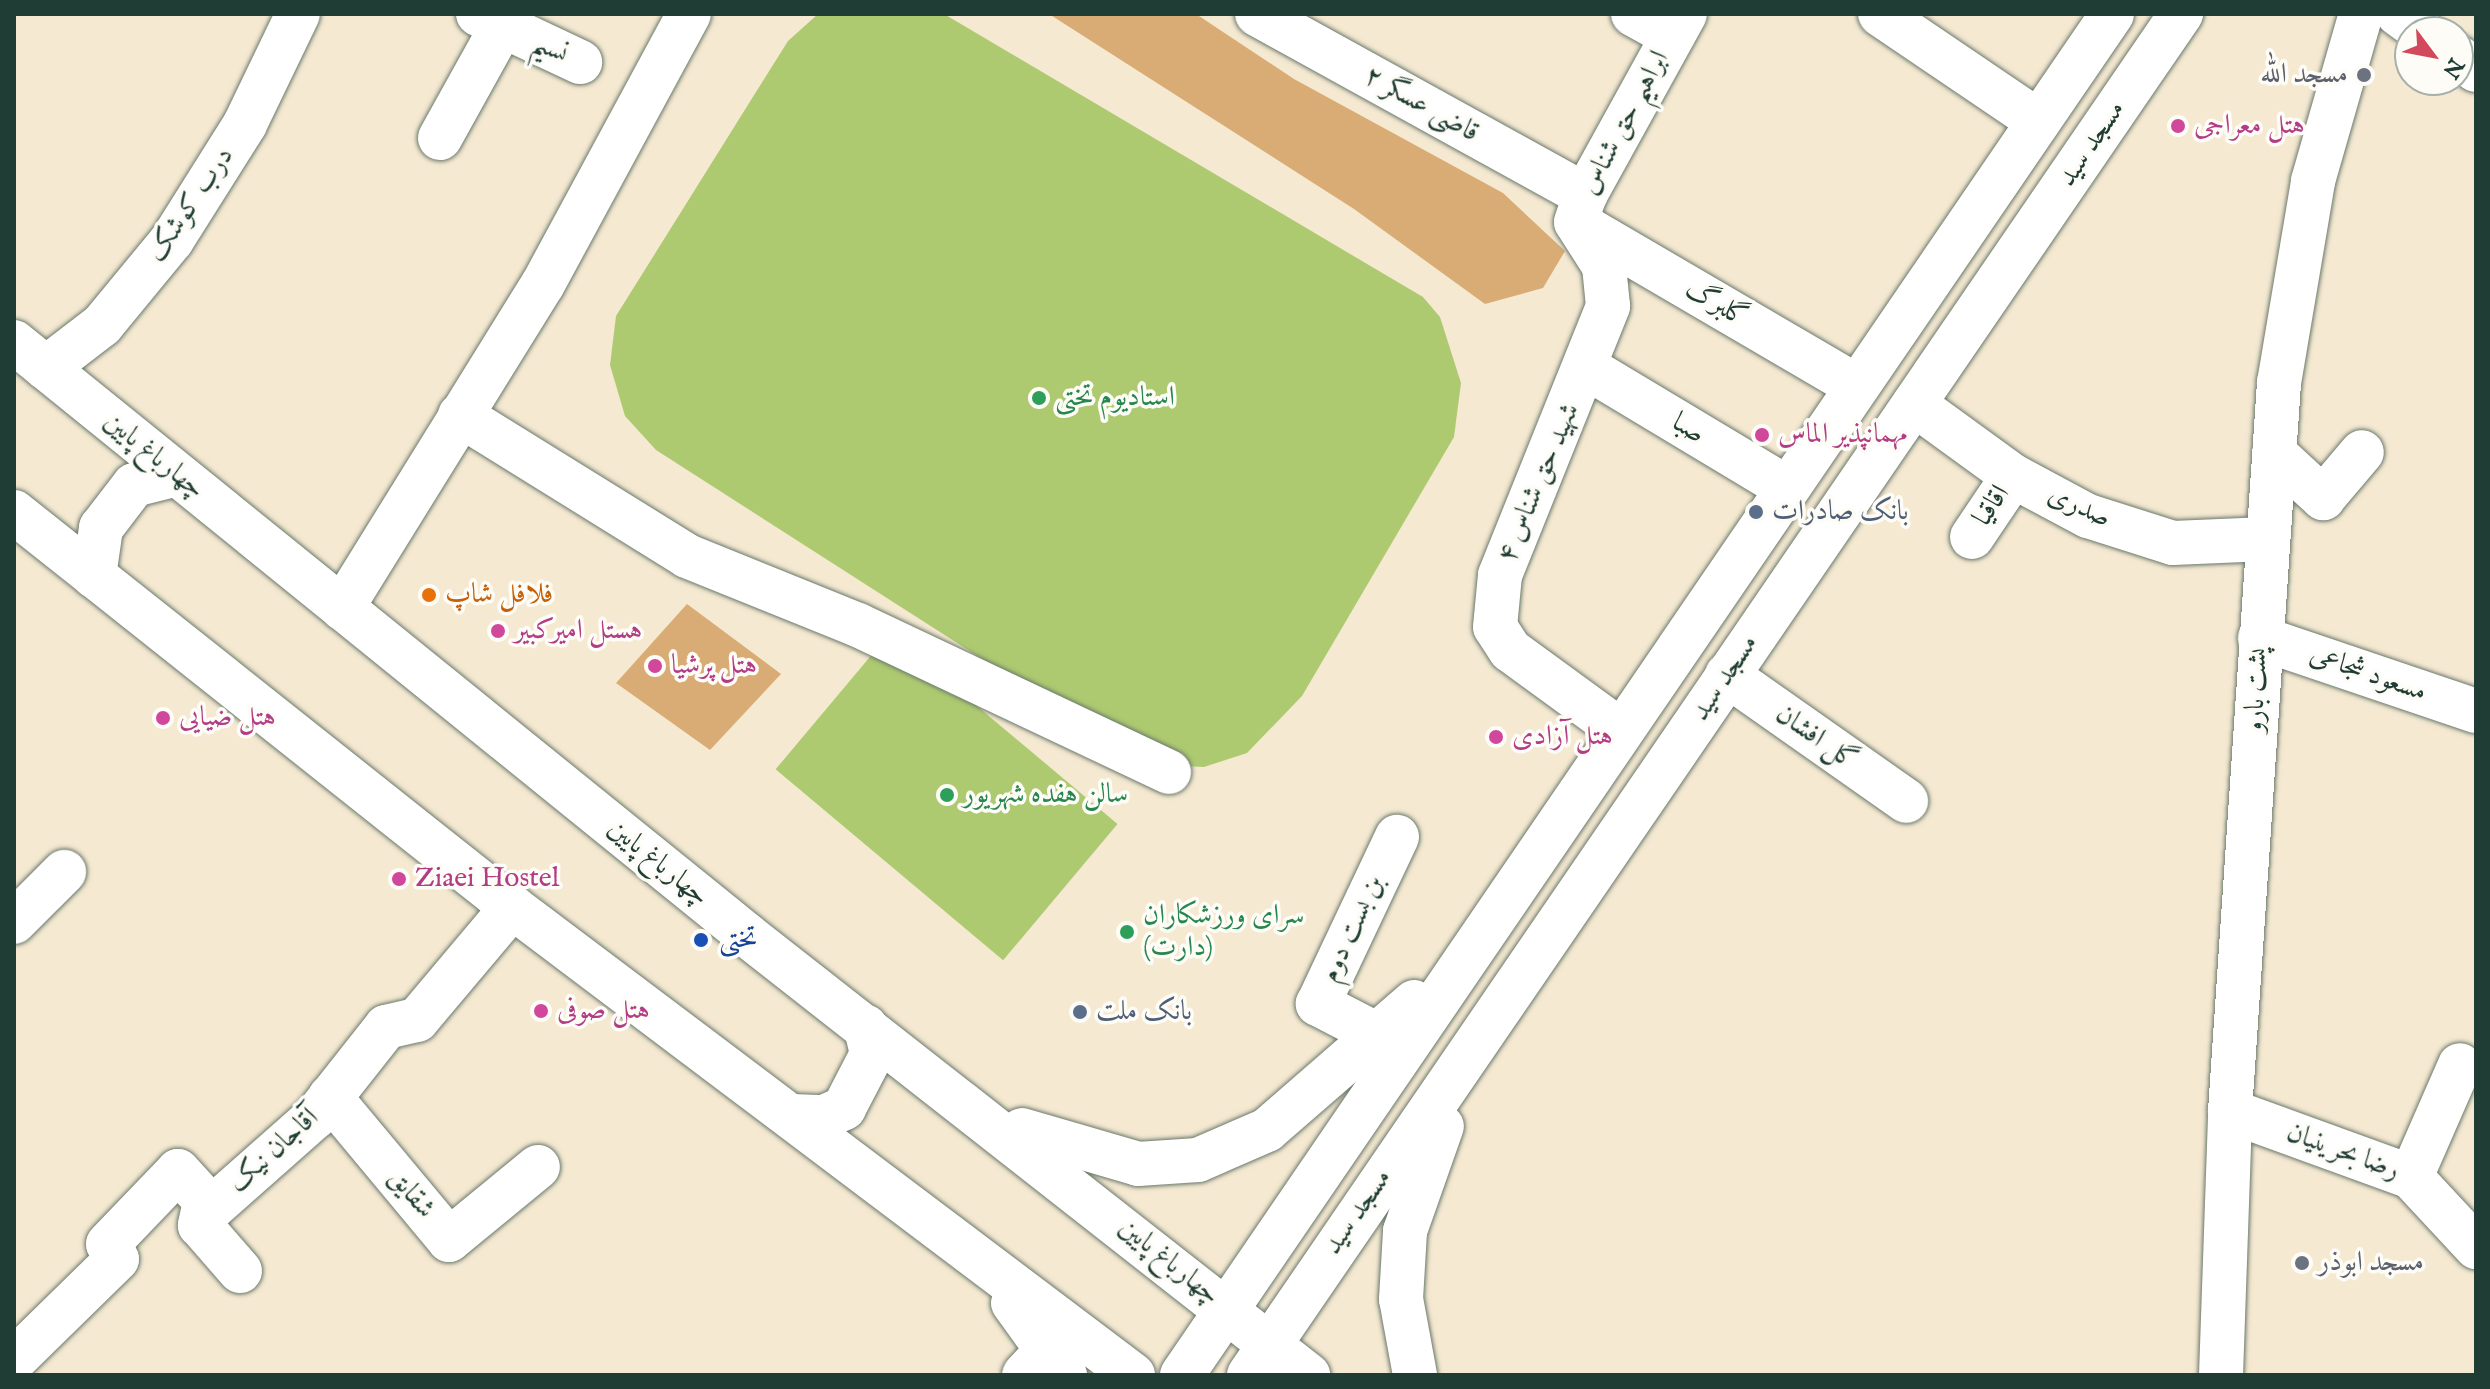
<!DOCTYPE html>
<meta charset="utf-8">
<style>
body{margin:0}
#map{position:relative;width:2490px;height:1389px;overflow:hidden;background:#f5e9d2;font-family:"IM FELL English",Amiri,serif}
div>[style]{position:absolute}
.green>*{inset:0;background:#aeca71;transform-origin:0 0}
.building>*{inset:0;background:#daac75}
.roads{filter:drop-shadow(0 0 2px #6a796b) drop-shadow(0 0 2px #6a796b)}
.minor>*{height:44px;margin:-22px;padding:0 22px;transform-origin:22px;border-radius:22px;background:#fff}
.major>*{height:44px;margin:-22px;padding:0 22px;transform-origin:22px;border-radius:22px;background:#fff}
.dots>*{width:22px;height:22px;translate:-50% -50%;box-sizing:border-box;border:4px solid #fdfcf7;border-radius:50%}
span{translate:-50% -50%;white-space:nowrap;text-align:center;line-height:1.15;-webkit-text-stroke:7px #fdfcf7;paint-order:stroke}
.street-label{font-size:28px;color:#1f3d34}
.worship-label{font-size:28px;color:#5b616d}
.right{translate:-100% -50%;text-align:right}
.left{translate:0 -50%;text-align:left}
.hotel-label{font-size:28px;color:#b23c85}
.leisure-label{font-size:28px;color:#27864d}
.service-label{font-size:28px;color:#4e5e75}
.food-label{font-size:28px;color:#c56008}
.transit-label{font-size:28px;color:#164399}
.frame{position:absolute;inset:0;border:16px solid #1f3d34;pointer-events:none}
.north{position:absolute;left:2394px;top:16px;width:80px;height:80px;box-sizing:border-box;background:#fdfcf7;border:2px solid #a4b0a9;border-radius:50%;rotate:122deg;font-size:22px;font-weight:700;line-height:32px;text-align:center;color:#1f3d34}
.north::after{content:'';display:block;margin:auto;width:28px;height:36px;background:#d1495b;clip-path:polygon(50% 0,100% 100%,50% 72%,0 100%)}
</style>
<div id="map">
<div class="green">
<div style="clip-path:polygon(818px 14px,944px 14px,1423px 297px,1440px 317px,1461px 383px,1454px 437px,1302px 696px,1247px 753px,1204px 767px,1146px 764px,656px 450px,625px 416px,610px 365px,616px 316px,788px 41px)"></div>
<div style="left:890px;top:633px;width:297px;height:178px;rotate:40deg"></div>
</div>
<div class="building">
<div style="clip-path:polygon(1049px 14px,1196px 14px,1294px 79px,1503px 193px,1565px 251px,1543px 288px,1485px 304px,1354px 209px)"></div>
<div style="clip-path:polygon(687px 604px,781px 674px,710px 750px,616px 683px)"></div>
</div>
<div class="roads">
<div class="minor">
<div style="left:478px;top:14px;width:113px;rotate:25.2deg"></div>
<div style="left:1257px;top:14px;width:375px;rotate:28.9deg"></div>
<div style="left:1633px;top:14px;width:43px;rotate:28.9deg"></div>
<div style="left:1880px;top:14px;width:191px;rotate:34.1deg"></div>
<div style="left:2398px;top:14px;width:31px;rotate:36deg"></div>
<div style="left:2458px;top:57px;width:22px;rotate:36deg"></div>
<div style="left:440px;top:138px;width:126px;rotate:-61deg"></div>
<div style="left:1581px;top:225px;width:320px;rotate:30.3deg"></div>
<div style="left:46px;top:368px;width:71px;rotate:-37.5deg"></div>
<div style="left:102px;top:325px;width:110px;rotate:-50.5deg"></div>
<div style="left:172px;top:240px;width:137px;rotate:-57.8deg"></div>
<div style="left:245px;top:124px;width:122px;rotate:-64.3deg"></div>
<div style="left:1589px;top:369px;width:231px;rotate:31deg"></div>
<div style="left:1914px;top:404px;width:122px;rotate:36deg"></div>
<div style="left:2013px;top:476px;width:85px;rotate:28.1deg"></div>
<div style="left:2088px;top:516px;width:89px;rotate:17.6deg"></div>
<div style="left:2173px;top:543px;width:94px;rotate:-2.4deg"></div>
<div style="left:460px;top:415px;width:267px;rotate:31.8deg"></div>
<div style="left:687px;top:556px;width:184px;rotate:22deg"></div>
<div style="left:858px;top:625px;width:344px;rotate:25.3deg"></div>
<div style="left:2274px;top:453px;width:67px;rotate:42.6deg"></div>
<div style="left:2323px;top:498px;width:60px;rotate:-49.7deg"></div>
<div style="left:1972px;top:537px;width:73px;rotate:-56.1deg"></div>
<div style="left:342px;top:608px;width:381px;rotate:-58.2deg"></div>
<div style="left:543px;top:284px;width:307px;rotate:-61.6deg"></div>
<div style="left:2260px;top:638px;width:228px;rotate:18.7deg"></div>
<div style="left:1727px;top:675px;width:219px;rotate:35.1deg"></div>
<div style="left:1621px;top:731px;width:137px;rotate:-143.9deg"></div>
<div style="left:1510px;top:650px;width:27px;rotate:-123deg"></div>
<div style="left:1495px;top:627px;width:52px;rotate:-84.5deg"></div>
<div style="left:1500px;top:575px;width:290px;rotate:-68.1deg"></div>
<div style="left:1608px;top:306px;width:40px;rotate:-95.7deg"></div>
<div style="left:1604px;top:266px;width:52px;rotate:-122.5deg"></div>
<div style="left:1576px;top:222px;width:28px;rotate:-72deg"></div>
<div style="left:1585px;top:195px;width:207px;rotate:-61.1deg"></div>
<div style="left:14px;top:922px;width:71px;rotate:-45deg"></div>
<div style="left:1378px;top:1035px;width:68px;rotate:-152.7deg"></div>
<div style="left:1318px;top:1004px;width:185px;rotate:-64.7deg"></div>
<div style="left:330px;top:1097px;width:186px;rotate:50.2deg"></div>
<div style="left:449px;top:1240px;width:115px;rotate:-39.4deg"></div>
<div style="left:2230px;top:1111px;width:193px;rotate:20deg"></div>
<div style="left:2411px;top:1177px;width:96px;rotate:47.1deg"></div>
<div style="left:2411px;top:1177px;width:122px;rotate:-66.4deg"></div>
<div style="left:205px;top:1201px;width:25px;rotate:102deg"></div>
<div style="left:200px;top:1225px;width:61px;rotate:49deg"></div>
<div style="left:14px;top:1360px;width:144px;rotate:-44.4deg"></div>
<div style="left:117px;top:1259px;width:17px;rotate:-121deg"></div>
<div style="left:108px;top:1244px;width:101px;rotate:-46.2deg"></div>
<div style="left:178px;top:1171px;width:50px;rotate:47.4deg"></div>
<div style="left:212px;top:1208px;width:137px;rotate:-41.5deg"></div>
<div style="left:315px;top:1117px;width:115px;rotate:-51.7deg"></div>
<div style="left:386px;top:1027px;width:32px;rotate:-13deg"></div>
<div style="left:417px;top:1020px;width:148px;rotate:-49.9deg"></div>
<div style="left:1024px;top:1375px;width:35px;rotate:-47deg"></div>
<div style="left:2221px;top:1375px;width:264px;rotate:-88deg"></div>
<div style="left:2230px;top:1111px;width:730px;rotate:-86.15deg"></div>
<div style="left:2279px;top:383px;width:205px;rotate:-80.4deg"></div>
<div style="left:2313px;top:181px;width:174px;rotate:-74deg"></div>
</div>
<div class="major">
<div style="left:14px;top:342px;width:944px;rotate:38.98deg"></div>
<div style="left:748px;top:936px;width:712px;rotate:38.09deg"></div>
<div style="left:14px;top:512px;width:614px;rotate:38.46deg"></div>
<div style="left:495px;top:894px;width:799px;rotate:37.01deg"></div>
<div style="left:94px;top:576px;width:49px;rotate:-81.7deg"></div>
<div style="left:101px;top:528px;width:54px;rotate:-52.5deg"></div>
<div style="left:134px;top:485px;width:44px;rotate:-14.3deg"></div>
<div style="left:792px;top:1116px;width:32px;rotate:2deg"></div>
<div style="left:824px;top:1117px;width:22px;rotate:-24deg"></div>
<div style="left:844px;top:1108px;width:61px;rotate:-62.6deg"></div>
<div style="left:872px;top:1054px;width:28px;rotate:-103deg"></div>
<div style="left:1022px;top:1130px;width:121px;rotate:16.3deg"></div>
<div style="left:1138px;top:1164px;width:60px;rotate:-3.8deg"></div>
<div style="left:1198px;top:1160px;width:75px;rotate:-23.5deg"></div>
<div style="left:1267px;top:1130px;width:195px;rotate:-41deg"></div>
<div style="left:1013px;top:1303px;width:89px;rotate:54.2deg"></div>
<div style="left:1182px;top:1375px;width:1648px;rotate:-55.65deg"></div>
<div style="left:1249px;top:1375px;width:1650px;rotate:-55.6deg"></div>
<div style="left:1415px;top:1375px;width:77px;rotate:-100.4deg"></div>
<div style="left:1401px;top:1299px;width:68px;rotate:-86.6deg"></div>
<div style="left:1405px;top:1231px;width:111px;rotate:-70.6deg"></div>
</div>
</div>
<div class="dots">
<div style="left:2364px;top:75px;background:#6b7280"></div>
<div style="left:2178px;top:126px;background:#d1479c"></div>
<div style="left:1039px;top:398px;background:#2e9e5b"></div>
<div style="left:1762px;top:435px;background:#d1479c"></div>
<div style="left:1756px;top:512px;background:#5c6f8a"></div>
<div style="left:429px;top:595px;background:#e8710a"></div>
<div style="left:498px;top:631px;background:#d1479c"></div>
<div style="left:655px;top:666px;background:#d1479c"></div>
<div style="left:163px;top:718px;background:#d1479c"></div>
<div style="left:1496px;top:737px;background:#d1479c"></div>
<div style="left:947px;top:795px;background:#2e9e5b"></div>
<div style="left:399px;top:879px;background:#d1479c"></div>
<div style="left:1127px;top:932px;background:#2e9e5b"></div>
<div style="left:701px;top:940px;background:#1a4fb4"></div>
<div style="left:541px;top:1011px;background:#d1479c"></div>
<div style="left:1080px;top:1012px;background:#5c6f8a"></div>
<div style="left:2302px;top:1263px;background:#6b7280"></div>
</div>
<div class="street-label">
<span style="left:550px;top:49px;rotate:24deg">نسیم</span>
<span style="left:1421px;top:105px;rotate:29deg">قاضی عسگر ۲</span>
<span style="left:1625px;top:123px;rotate:-62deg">ابراهیم حق شناس</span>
<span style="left:2092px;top:144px;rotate:-56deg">مسجد سید</span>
<span style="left:191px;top:205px;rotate:-56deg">درب کوشک</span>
<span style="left:1716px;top:304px;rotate:30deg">گلبرگ</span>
<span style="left:1688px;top:429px;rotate:31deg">صبا</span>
<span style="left:154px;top:456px;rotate:39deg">چهارباغ پایین</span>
<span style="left:1539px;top:483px;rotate:-67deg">شهید حق شناس ۴</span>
<span style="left:1992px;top:506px;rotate:-56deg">اقاقیا</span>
<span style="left:2079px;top:507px;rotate:24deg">صدری</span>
<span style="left:2368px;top:674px;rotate:19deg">مسعود شجاعی</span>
<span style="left:1725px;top:678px;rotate:-56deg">مسجد سید</span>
<span style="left:2257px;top:690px;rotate:-87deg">پشت بارو</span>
<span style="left:1816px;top:738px;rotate:35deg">گل افشان</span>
<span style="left:658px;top:863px;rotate:39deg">چهارباغ پایین</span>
<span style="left:1353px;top:929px;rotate:-65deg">بن بست دوم</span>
<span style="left:274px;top:1151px;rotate:-42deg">آقاجان نیک</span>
<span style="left:2343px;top:1152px;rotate:20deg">رضا بحرینیان</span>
<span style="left:411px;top:1194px;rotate:50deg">شقایق</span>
<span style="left:1358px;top:1212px;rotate:-55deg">مسجد سید</span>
<span style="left:1169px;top:1262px;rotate:39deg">چهارباغ پایین</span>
</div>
<div class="worship-label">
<span class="right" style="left:2348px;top:75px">مسجد الله</span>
<span class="left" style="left:2318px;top:1263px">مسجد ابوذر</span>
</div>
<div class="hotel-label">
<span class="left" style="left:2194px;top:126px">هتل معراجی</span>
<span class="left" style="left:1778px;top:435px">مهمانپذیر الماس</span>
<span class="left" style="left:514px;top:631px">هستل امیرکبیر</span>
<span class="left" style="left:671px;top:666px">هتل پرشیا</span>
<span class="left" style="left:179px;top:718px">هتل ضیایی</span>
<span class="left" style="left:1512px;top:737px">هتل آزادی</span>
<span class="left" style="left:415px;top:879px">Ziaei Hostel</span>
<span class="left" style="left:557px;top:1011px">هتل صوفی</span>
</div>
<div class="leisure-label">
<span class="left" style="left:1055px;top:398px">استادیوم تختی</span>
<span class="left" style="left:963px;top:795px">سالن هفده شهریور</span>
<span class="left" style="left:1143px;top:932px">سرای ورزشکاران<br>(دارت)</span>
</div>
<div class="service-label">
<span class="left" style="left:1772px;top:512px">بانک صادرات</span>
<span class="left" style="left:1096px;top:1012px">بانک ملت</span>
</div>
<div class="food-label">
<span class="left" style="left:445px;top:595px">فلافل شاپ</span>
</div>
<div class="transit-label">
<span class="left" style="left:719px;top:940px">تختی</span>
</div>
<div class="frame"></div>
<div class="north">N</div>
</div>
